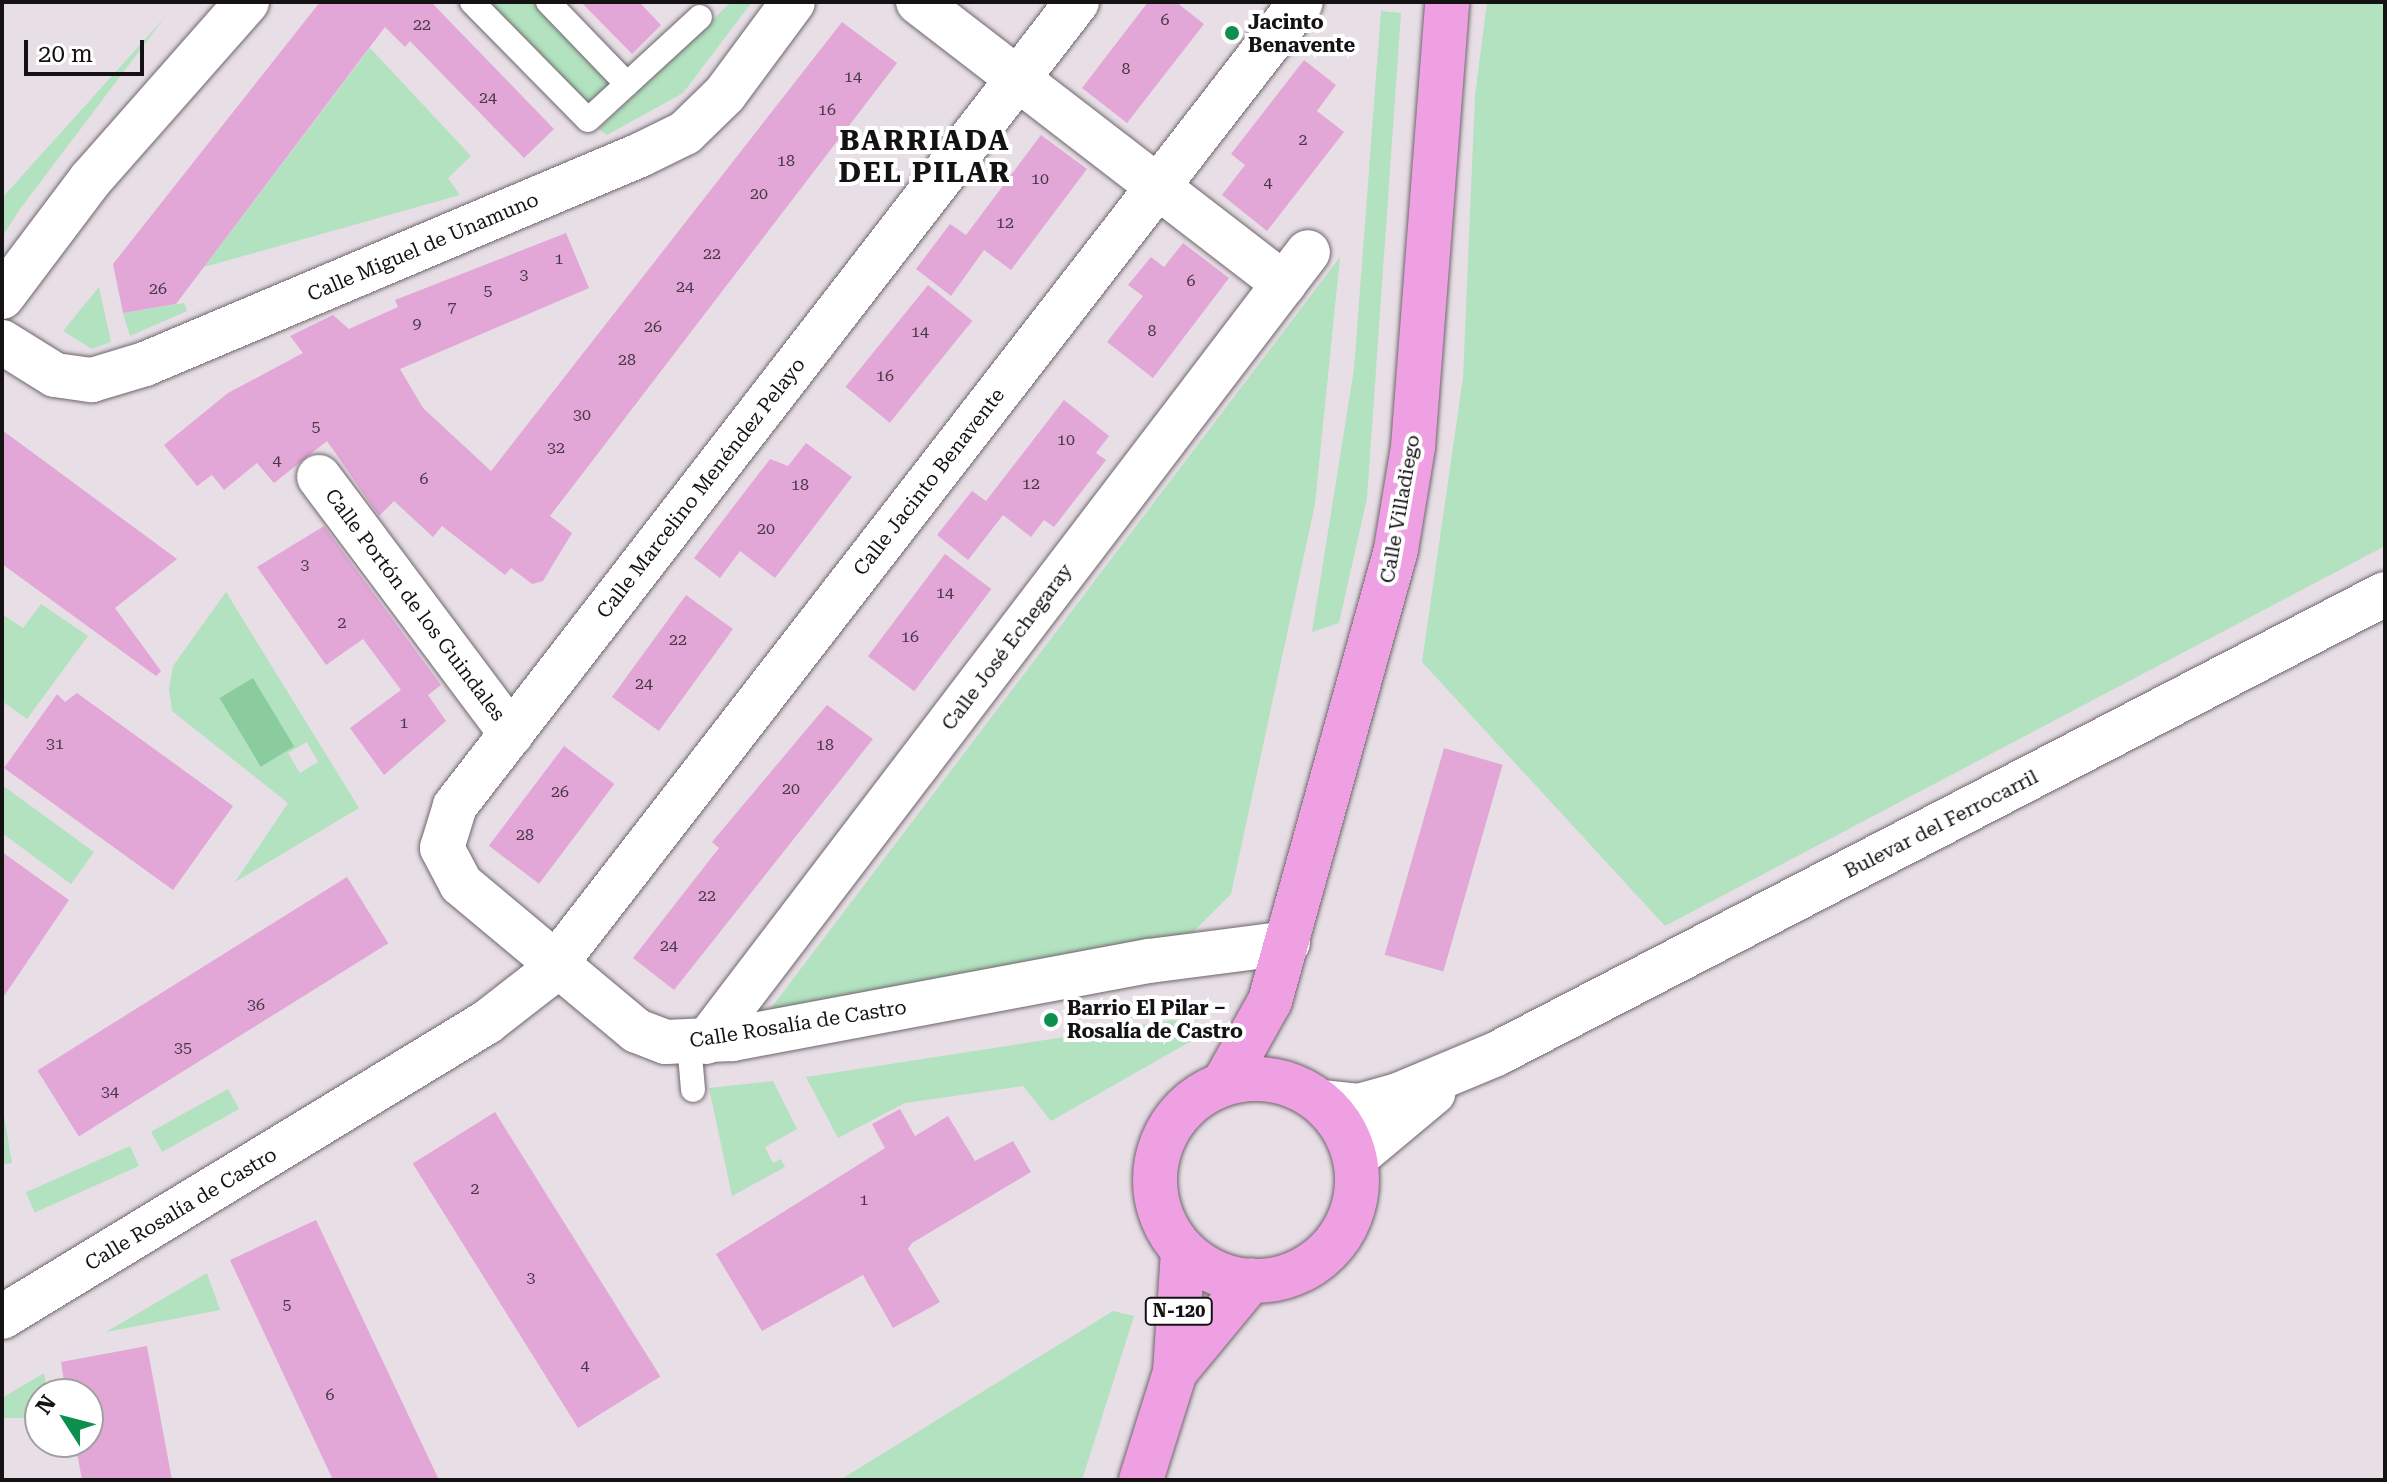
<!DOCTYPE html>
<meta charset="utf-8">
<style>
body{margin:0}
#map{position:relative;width:2387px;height:1482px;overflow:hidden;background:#e8dee6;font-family:"Roboto Serif",serif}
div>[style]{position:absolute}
.green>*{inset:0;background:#b2e2bf;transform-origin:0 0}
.water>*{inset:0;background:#8acc9d;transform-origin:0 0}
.building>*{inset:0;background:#e2a7d7;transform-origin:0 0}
.roads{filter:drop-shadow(0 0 2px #6f666d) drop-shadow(0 0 2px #6f666d)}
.service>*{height:24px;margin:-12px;padding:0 12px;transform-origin:12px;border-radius:12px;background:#fff}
.minor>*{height:44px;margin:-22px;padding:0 22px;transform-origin:22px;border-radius:22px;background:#fff}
.secondary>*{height:44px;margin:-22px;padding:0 22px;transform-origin:22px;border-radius:22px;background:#fff}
.trunk>*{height:44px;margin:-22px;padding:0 22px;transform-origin:22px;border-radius:22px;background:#eea0e2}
.trunk>.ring{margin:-22px;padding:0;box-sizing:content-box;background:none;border:44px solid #eea0e2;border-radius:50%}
.dots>*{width:22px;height:22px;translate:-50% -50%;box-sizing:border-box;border:4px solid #fff;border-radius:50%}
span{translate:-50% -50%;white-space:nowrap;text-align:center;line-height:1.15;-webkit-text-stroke:8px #fff;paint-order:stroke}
.number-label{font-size:16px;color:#483745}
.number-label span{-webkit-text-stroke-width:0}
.shield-label span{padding:2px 6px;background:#fff;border:2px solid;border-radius:6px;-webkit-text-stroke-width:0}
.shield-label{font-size:18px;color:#151214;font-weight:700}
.poi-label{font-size:20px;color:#151214;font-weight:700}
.left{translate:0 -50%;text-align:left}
.street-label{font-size:20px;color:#151214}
.district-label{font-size:28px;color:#151214;font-weight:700;letter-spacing:2px}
.frame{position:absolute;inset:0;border:4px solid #151214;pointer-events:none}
.north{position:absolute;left:24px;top:1378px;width:80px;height:80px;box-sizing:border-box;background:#fff;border:2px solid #a1a0a1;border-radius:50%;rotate:306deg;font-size:22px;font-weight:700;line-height:32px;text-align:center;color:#151214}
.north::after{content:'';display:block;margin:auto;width:28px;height:36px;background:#0d904e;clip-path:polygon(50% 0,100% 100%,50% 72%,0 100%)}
.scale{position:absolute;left:24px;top:40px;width:120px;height:36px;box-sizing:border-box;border:4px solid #151214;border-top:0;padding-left:10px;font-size:24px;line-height:28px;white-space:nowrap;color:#151214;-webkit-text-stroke:6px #fff;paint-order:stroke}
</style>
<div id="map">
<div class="green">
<div style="clip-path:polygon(486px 2px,532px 2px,612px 85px,588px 108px)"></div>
<div style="clip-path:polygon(731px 2px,752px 2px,683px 93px,607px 135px,599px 129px)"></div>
<div style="clip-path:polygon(1487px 2px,2385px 2px,2385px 546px,1665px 926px,1422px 662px,1463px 378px,1475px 96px)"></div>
<div style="clip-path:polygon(1381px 11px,1401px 13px,1367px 498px,1339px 623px,1312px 632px,1354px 369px)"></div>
<div style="clip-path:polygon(165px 17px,20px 209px,2px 237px,2px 198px)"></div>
<div style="clip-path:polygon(370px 48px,471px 156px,448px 178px,460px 195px,204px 267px)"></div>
<div style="clip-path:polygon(1340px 257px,1315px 504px,1231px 894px,1182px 943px,768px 1012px)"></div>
<div style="clip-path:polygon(99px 287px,111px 342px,92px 349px,63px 331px)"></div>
<div style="clip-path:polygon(184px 303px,187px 311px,130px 336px,123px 313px)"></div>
<div style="clip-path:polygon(evenodd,226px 592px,359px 808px,235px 882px,288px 803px,172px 711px,169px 689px,173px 666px,226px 592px,307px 742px,318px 762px,300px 773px,288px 753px,307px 742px)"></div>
<div style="clip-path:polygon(41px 604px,88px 636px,27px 719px,2px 701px,2px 614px,23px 628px)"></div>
<div style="clip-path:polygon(2px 785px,94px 852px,71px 884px,2px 833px)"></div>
<div style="clip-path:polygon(1174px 1020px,1200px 1036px,1051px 1121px,1023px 1086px,905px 1103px,838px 1138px,806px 1077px)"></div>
<div style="clip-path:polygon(773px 1081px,797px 1129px,765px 1147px,773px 1163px,781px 1159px,785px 1167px,732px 1196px,709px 1088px)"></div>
<div style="left:228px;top:1089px;width:23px;height:88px;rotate:61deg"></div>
<div style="clip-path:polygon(2px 1104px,12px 1163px,2px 1165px)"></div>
<div style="left:130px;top:1146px;width:22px;height:114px;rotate:66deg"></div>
<div style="clip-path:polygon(207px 1273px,220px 1310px,106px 1332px)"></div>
<div style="clip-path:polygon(1113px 1311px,1134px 1316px,1082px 1480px,840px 1480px)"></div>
<div style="clip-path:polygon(44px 1373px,48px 1394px,40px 1394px,40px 1418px,2px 1418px,2px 1398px)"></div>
</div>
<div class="water">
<div style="left:253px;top:678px;width:80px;height:39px;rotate:59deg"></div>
</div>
<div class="building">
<div style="clip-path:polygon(320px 2px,431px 2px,554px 129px,524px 158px,410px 41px,405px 47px,385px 27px,176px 304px,123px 313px,113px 264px)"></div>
<div style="clip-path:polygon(581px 2px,639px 2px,661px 25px,632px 54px)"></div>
<div style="clip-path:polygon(1148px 2px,1176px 2px,1204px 24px,1127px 123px,1082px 88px)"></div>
<div style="clip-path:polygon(842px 22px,897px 63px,550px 516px,572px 533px,543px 581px,532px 584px,511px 568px,505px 575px,442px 526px,433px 537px,394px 501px,379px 516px,327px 441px,274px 483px,257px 463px,224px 490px,212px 475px,197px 486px,164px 445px,228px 393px,303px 353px,290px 336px,333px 315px,349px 329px,398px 307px,395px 300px,566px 233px,589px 288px,400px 369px,423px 408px,491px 471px)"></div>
<div style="clip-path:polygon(1304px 60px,1336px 85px,1317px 111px,1344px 132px,1267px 231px,1222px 195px,1245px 165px,1231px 154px)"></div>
<div style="clip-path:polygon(1041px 135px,1087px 169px,1011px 270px,984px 250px,951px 296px,916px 269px,950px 224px,966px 235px)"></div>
<div style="clip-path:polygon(1183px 243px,1229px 278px,1153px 378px,1107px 342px,1143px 296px,1128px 285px,1151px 257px,1164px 267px)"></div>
<div style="left:928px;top:285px;width:57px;height:131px;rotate:39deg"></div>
<div style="clip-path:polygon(1064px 400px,1109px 436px,1096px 453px,1106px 460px,1054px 527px,1044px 520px,1031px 537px,1003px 515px,968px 560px,937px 535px,972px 491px,986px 501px)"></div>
<div style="clip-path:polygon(2px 430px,177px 559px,115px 608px,161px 671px,156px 676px,2px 564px)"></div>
<div style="clip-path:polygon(806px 443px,852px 477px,775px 578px,740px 551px,720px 578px,694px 558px,770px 459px,788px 466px)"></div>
<div style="clip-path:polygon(324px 526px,441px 685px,428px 695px,446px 721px,384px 775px,350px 728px,401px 690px,363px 639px,326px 665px,257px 567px)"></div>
<div style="left:945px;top:554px;width:58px;height:128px;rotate:37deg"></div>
<div style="left:686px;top:595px;width:58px;height:126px;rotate:36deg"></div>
<div style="clip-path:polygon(77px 693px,233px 806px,173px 890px,4px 768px,57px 694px,65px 702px)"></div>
<div style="clip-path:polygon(827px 705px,873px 739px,674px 990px,633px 958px,719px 848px,712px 842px)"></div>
<div style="left:564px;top:746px;width:63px;height:125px;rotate:37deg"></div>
<div style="left:1444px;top:748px;width:61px;height:215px;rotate:16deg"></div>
<div style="clip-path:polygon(2px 852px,69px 900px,2px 999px)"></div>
<div style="left:347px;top:877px;width:78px;height:365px;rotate:58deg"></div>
<div style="clip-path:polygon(900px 1109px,915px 1136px,948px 1116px,975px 1161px,1013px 1141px,1031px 1172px,912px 1243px,908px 1249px,940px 1302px,893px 1328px,863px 1275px,762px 1331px,716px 1254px,885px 1148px,872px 1124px)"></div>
<div style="left:495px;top:1112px;width:312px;height:97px;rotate:58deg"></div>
<div style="clip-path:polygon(316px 1220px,439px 1480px,333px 1480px,230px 1260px)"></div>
<div style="clip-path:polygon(147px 1346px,172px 1480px,82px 1480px,75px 1442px,88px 1442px,88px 1394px,66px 1394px,61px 1362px)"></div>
</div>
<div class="roads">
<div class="service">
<div style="left:472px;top:2px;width:165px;rotate:45.5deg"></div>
<div style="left:588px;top:120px;width:152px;rotate:-42.6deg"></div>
<div style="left:548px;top:2px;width:114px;rotate:46.1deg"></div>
<div style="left:689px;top:1043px;width:47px;rotate:85.1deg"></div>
</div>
<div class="minor">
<div style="left:918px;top:2px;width:462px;rotate:37.6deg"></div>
<div style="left:1077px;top:2px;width:1017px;rotate:127.73deg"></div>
<div style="left:455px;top:806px;width:44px;rotate:107.2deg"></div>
<div style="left:442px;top:848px;width:41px;rotate:62.2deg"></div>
<div style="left:461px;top:884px;width:229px;rotate:39.9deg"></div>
<div style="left:637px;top:1031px;width:31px;rotate:21deg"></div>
<div style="left:666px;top:1042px;width:66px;rotate:-2.6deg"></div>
<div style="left:732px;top:1039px;width:424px;rotate:-10.6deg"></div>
<div style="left:1149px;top:961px;width:140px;rotate:-7.4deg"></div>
<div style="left:2px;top:297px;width:148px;rotate:-53deg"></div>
<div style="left:91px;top:179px;width:236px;rotate:-48.6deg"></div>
<div style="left:2px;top:342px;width:62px;rotate:31.9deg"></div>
<div style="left:55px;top:375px;width:37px;rotate:8deg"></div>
<div style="left:92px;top:380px;width:55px;rotate:-16.8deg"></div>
<div style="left:145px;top:364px;width:537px;rotate:-22.89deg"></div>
<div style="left:640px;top:155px;width:50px;rotate:-26.1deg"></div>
<div style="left:685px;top:133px;width:56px;rotate:-44.3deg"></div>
<div style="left:725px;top:94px;width:114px;rotate:-53.5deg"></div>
<div style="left:319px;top:477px;width:321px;rotate:53.2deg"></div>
<div style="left:706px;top:1042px;width:993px;rotate:-52.69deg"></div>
<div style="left:2px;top:1317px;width:568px;rotate:-31.31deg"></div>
<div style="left:487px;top:1022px;width:75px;rotate:-37.9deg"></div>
<div style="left:546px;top:976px;width:1232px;rotate:-52.22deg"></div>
</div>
<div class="secondary">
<div style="left:1321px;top:1102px;width:38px;rotate:6deg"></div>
<div style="left:1359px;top:1106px;width:41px;rotate:-15.8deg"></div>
<div style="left:1398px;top:1095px;width:106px;rotate:-22.7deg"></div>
<div style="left:1496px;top:1054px;width:1001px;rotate:-27.36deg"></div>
<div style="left:1355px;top:1158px;width:102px;rotate:-39.8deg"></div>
</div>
<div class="trunk">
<div class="ring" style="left:1155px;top:1079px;width:158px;height:158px"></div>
<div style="left:1224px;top:1083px;width:94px;rotate:-60.7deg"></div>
<div style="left:1270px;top:1001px;width:469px;rotate:-74.4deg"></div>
<div style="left:1396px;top:549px;width:103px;rotate:-80.5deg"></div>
<div style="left:1413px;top:447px;width:446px;rotate:-85.6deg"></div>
<div style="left:1175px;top:1372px;width:119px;rotate:-50.4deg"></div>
<div style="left:1141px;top:1480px;width:113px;rotate:-72.5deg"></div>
<div style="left:1175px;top:1372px;width:121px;rotate:-86.2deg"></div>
</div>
</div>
<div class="dots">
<div style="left:1232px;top:33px;background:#0d904e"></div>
<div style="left:1051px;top:1020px;background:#0d904e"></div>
</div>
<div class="number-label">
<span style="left:1165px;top:20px">6</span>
<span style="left:422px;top:25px">22</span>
<span style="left:1126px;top:69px">8</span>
<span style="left:853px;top:77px">14</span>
<span style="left:488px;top:98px">24</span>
<span style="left:827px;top:110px">16</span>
<span style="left:1303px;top:140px">2</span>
<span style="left:786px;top:161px">18</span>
<span style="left:1040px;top:179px">10</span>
<span style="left:1268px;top:183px">4</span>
<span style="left:759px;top:194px">20</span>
<span style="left:1005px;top:223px">12</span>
<span style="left:712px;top:254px">22</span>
<span style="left:559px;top:259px">1</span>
<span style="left:524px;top:275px">3</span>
<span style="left:1191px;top:281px">6</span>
<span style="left:685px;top:287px">24</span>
<span style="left:158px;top:289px">26</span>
<span style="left:488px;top:291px">5</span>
<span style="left:452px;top:307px">7</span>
<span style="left:417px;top:324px">9</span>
<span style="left:653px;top:327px">26</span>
<span style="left:1152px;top:331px">8</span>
<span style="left:920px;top:332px">14</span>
<span style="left:627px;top:360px">28</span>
<span style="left:885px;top:376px">16</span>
<span style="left:582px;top:415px">30</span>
<span style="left:316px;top:427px">5</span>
<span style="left:1066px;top:440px">10</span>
<span style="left:556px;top:448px">32</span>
<span style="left:277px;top:461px">4</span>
<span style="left:424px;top:479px">6</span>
<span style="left:1031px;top:484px">12</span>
<span style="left:800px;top:485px">18</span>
<span style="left:766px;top:529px">20</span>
<span style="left:305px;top:565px">3</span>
<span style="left:945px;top:593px">14</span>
<span style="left:342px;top:623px">2</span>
<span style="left:910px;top:637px">16</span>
<span style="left:678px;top:640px">22</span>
<span style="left:644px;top:684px">24</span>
<span style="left:404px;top:723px">1</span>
<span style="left:55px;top:744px">31</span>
<span style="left:825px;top:745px">18</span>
<span style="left:791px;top:789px">20</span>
<span style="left:560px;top:792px">26</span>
<span style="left:525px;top:835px">28</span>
<span style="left:707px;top:896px">22</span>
<span style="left:669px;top:946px">24</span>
<span style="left:256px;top:1005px">36</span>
<span style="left:183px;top:1048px">35</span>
<span style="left:110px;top:1092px">34</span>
<span style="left:475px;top:1189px">2</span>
<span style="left:864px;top:1200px">1</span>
<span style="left:531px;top:1278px">3</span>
<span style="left:287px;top:1305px">5</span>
<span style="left:585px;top:1366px">4</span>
<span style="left:330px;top:1395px">6</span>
</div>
<div class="shield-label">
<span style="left:1179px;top:1311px">N-120</span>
</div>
<div class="poi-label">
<span class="left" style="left:1248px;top:34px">Jacinto<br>Benavente</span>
<span class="left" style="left:1067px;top:1020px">Barrio El Pilar –<br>Rosalía de Castro</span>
</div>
<div class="street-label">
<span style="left:423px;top:247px;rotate:-23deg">Calle Miguel de Unamuno</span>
<span style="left:929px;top:482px;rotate:-52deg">Calle Jacinto Benavente</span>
<span style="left:701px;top:488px;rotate:-52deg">Calle Marcelino Menéndez Pelayo</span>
<span style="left:1400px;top:509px;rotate:-80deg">Calle Villadiego</span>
<span style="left:415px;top:605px;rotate:53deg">Calle Portón de los Guindales</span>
<span style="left:1007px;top:647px;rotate:-53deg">Calle José Echegaray</span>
<span style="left:1941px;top:824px;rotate:-27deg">Bulevar del Ferrocarril</span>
<span style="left:798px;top:1024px;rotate:-9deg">Calle Rosalía de Castro</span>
<span style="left:181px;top:1209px;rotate:-31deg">Calle Rosalía de Castro</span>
</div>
<div class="district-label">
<span style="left:925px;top:157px">BARRIADA<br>DEL PILAR</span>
</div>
<div class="frame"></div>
<div class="north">N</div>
<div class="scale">20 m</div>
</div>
